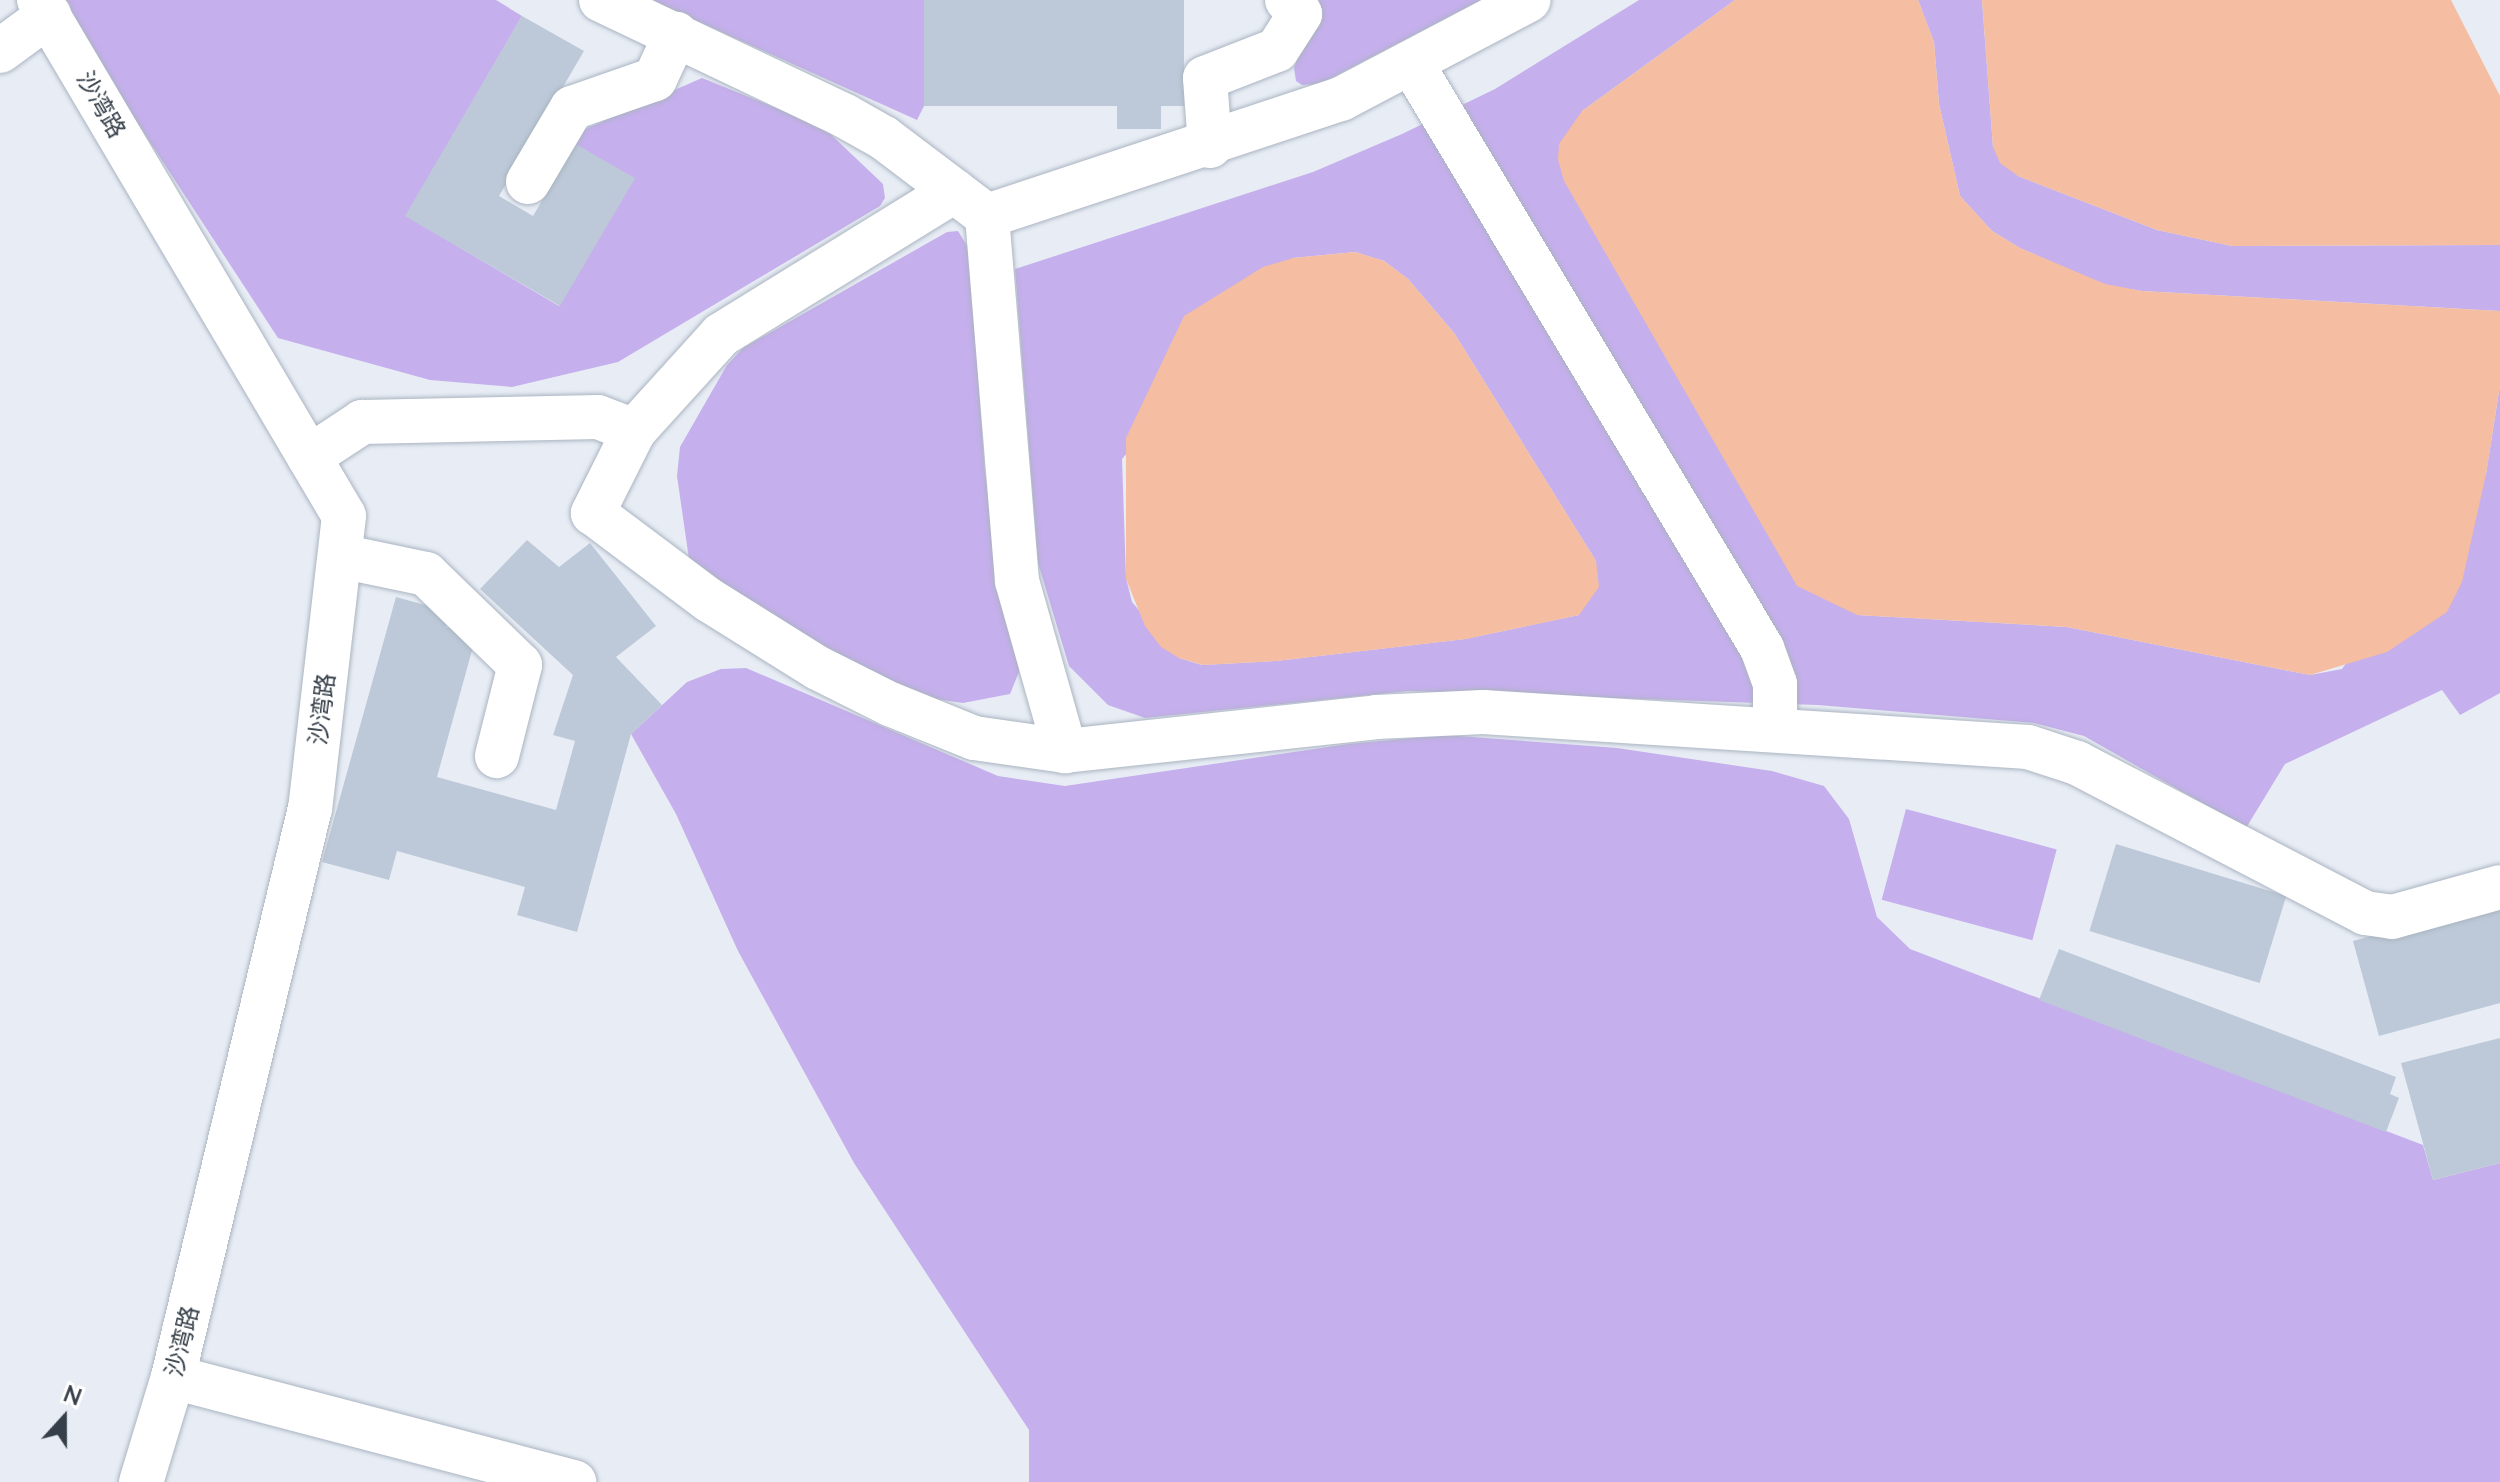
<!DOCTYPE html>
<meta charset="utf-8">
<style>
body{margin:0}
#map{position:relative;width:2500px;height:1482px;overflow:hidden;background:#e8edf5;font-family:Lato,"Noto Sans SC",sans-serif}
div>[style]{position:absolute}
.green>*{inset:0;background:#c5afec;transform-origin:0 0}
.water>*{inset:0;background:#f5bda1}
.building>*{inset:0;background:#bdc9d8;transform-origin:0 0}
.roads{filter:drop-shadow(0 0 2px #aab4c1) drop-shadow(0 0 2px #aab4c1)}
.minor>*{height:44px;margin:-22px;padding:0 22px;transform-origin:22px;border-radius:22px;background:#fff}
span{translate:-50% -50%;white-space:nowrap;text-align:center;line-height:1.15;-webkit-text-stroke:6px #fff;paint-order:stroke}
.street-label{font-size:24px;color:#363f49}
.north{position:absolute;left:24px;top:1378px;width:80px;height:80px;-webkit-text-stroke:6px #fff;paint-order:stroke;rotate:21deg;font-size:22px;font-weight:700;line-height:32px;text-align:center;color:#363f49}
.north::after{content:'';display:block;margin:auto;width:28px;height:36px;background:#363f49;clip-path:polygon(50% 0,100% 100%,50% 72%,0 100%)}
</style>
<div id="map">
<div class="green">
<div style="clip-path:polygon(57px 0,496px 0,522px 16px,406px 216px,559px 306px,634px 179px,575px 144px,583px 130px,702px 78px,823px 127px,883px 184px,885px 198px,880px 206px,618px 362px,512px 387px,430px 380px,278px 338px)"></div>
<div style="clip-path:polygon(650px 0,924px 0,924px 106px,917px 120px)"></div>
<div style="clip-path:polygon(1319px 0,1481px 0,1320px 84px,1302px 85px,1296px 81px,1294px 68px)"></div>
<div style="clip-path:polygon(evenodd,1639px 0,1735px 0,1582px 111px,1857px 615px,2067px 627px,2310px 675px,2342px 669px,2486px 474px,2500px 385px,2500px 693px,2460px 715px,2442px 690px,2285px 764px,2246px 828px,2084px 736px,2034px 723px,1818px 705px,1409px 691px,1145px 718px,1108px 705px,1069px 666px,1038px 563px,1015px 269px,1313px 172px,1402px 134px,1495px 89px,1639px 0,1355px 252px,1384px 261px,1408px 279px,1454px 333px,1596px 561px,1579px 615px,1465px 639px,1276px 661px,1202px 665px,1179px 658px,1132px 602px,1126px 578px,1122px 459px,1293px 258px,1355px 252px)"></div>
<div style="clip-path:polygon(1918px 0,1982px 0,1993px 147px,2018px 176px,2157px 230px,2232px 246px,2500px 245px,2500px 311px,2142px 291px,2105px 285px,2020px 248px,1992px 231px,1960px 196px,1939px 104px,1934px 42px)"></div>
<div style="clip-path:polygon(958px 231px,969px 249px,985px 473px,1021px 667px,1010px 694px,963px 703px,935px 699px,864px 673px,716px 588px,689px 559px,677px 476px,680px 447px,727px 365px,743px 348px,947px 232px)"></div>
<div style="clip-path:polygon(746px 668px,998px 776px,1065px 786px,1348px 744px,1446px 735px,1617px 748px,1772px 771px,1824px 786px,1849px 819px,1877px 917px,1910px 949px,2423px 1145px,2433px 1180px,2500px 1163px,2500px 1482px,1029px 1482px,1029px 1430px,854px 1163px,738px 951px,676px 814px,631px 734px,687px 682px,721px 669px)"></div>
<div style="left:1906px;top:809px;width:156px;height:94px;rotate:15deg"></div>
</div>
<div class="water">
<div style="clip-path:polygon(1735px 0,1918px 0,1934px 42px,1939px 104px,1960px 196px,1992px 231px,2020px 248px,2105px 284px,2142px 291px,2500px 311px,2500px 385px,2486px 474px,2462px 582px,2447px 612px,2387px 652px,2310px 675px,2067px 627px,1857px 615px,1797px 586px,1564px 181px,1558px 160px,1559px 144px,1582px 111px)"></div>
<div style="clip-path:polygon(1982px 0,2451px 0,2500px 96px,2500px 245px,2232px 246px,2157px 230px,2018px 176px,2000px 163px,1993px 147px)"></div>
<div style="clip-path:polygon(1355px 252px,1384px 261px,1408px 279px,1454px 333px,1596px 561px,1599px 587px,1579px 615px,1466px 639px,1276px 661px,1203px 665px,1179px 658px,1161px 647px,1145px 626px,1126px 579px,1126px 438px,1184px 316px,1263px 267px,1293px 258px)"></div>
</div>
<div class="building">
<div style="clip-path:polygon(924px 0,1184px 0,1184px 106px,1161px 106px,1161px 129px,1117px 129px,1117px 106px,924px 106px)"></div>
<div style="clip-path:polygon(522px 16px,584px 51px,499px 196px,533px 216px,575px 144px,635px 178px,560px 306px,405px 216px)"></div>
<div style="clip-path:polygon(527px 540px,559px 567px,590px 543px,656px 626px,616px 657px,662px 705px,631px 734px,577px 932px,517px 915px,525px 887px,397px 851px,389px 880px,322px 862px,396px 597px,450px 612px,446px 627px,476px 636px,437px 777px,556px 810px,575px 741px,553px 735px,573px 675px,480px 589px)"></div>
<div style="left:2116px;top:844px;width:178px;height:91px;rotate:17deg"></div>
<div style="clip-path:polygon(2500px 901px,2500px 1003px,2379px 1036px,2353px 941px)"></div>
<div style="clip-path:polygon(2059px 949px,2396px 1077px,2390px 1094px,2399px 1098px,2386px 1132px,2039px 1000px)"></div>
<div style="clip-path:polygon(2500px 1038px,2500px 1163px,2433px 1180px,2401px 1063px)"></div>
</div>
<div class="roads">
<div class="minor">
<div style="left:39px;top:0;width:599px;rotate:59.41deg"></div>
<div style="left:344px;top:516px;width:294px;rotate:96.6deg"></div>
<div style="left:310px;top:808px;width:585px;rotate:103.54deg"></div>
<div style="left:173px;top:1377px;width:110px;rotate:106.9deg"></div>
<div style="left:601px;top:0;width:270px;rotate:25.4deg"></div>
<div style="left:845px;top:116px;width:45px;rotate:29.4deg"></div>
<div style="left:884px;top:138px;width:129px;rotate:37.1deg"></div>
<div style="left:987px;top:216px;width:366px;rotate:85.3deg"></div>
<div style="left:1017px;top:581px;width:177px;rotate:74.2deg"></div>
<div style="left:0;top:51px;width:61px;rotate:-36.3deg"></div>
<div style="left:1412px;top:64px;width:681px;rotate:59.07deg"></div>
<div style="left:1762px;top:648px;width:38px;rotate:70deg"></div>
<div style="left:1775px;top:684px;width:46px;rotate:90deg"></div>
<div style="left:1210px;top:146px;width:68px;rotate:-94.2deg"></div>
<div style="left:1205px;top:78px;width:77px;rotate:-21.3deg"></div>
<div style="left:1277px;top:50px;width:43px;rotate:-57.4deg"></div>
<div style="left:1300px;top:14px;width:19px;rotate:-133deg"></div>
<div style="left:528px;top:182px;width:86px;rotate:-59.3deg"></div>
<div style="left:572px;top:108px;width:88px;rotate:-19.3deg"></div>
<div style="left:655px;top:79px;width:50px;rotate:-65deg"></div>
<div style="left:954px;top:191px;width:274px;rotate:148.3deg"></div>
<div style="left:721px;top:335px;width:130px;rotate:132.2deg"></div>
<div style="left:634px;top:431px;width:92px;rotate:116.6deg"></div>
<div style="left:593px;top:513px;width:145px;rotate:36.9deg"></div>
<div style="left:709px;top:600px;width:128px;rotate:32deg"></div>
<div style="left:818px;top:668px;width:80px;rotate:26.6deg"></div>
<div style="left:890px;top:704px;width:91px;rotate:22deg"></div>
<div style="left:974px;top:738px;width:92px;rotate:8.1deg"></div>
<div style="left:1065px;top:751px;width:313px;rotate:-6.2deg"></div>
<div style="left:1376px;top:717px;width:107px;rotate:-2.7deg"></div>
<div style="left:1483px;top:712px;width:546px;rotate:3.67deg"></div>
<div style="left:2028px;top:747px;width:52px;rotate:18.1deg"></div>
<div style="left:2077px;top:763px;width:325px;rotate:27.5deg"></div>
<div style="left:2365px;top:913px;width:27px;rotate:8deg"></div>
<div style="left:2392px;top:917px;width:112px;rotate:-15.5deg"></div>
<div style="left:987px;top:216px;width:373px;rotate:-18.3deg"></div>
<div style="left:1341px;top:99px;width:212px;rotate:-27.8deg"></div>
<div style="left:309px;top:457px;width:64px;rotate:-33.4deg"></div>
<div style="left:362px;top:422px;width:236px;rotate:-1.2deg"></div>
<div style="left:598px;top:417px;width:39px;rotate:21deg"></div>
<div style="left:340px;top:556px;width:88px;rotate:11.8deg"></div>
<div style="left:426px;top:574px;width:131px;rotate:44.1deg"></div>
<div style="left:520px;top:665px;width:94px;rotate:104.2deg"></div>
<div style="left:173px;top:1377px;width:415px;rotate:14.7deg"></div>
</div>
</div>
<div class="street-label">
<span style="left:102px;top:104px;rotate:60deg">沙湾路</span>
<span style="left:321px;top:709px;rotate:-83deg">沙湾路</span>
<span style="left:181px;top:1341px;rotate:-76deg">沙湾路</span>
</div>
<div class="north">N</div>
</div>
